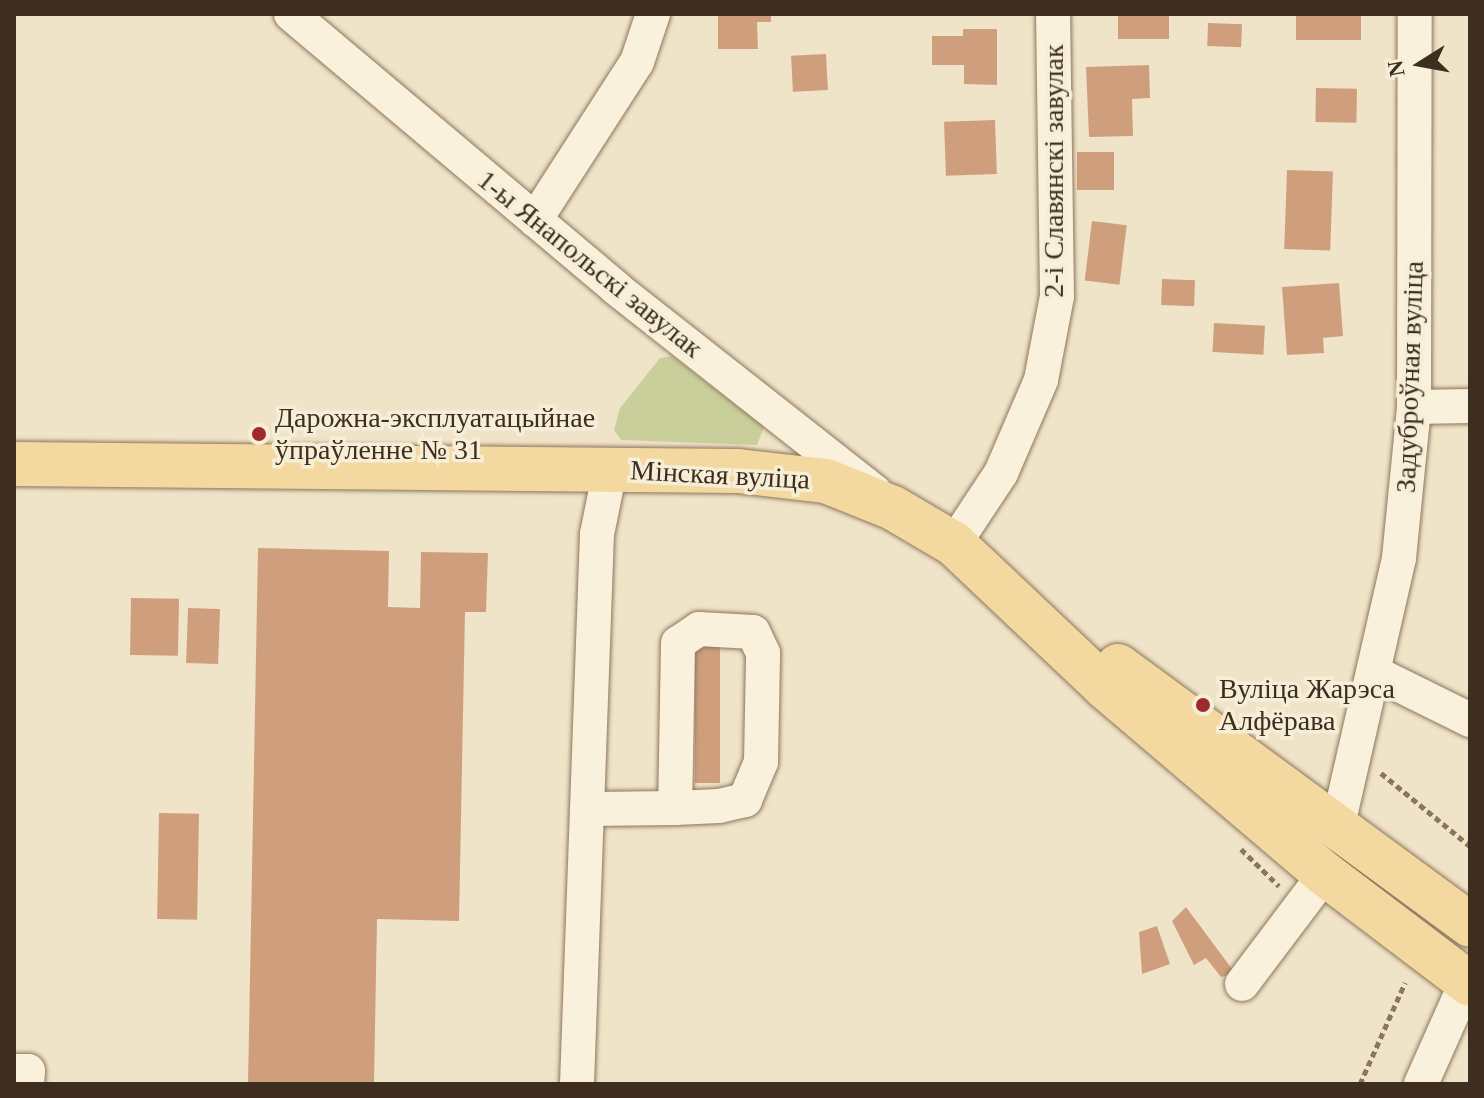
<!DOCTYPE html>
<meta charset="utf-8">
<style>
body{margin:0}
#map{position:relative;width:1484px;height:1098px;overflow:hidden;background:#f0e4c8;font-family:Georgia,serif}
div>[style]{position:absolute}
.green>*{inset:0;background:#c9cf9b}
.building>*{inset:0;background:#cf9f7d;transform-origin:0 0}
.path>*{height:5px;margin-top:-2.5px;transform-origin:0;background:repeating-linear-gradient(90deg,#8d765c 0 6px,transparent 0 10px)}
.roads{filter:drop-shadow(0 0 2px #8d765c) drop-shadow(0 0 2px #8d765c)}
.minor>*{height:34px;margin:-17px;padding:0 17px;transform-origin:17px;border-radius:17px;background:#faf1dc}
.major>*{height:44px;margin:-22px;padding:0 22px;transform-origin:22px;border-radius:22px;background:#f3d9a0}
.dots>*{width:22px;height:22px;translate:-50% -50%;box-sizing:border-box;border:4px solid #f7eed8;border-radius:50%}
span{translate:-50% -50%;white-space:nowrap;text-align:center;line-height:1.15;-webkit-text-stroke:7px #f7eed8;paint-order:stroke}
.street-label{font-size:28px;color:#3d2e20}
.poi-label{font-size:28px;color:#3d2e20}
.left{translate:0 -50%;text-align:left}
.frame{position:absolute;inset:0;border:16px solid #3d2e20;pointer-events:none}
.north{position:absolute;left:1380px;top:24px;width:80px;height:80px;-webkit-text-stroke:6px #f7eed8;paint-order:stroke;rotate:259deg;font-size:22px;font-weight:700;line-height:32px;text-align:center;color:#3d2e20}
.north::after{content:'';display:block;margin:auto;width:28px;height:36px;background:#3d2e20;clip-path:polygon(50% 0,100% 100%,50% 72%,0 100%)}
</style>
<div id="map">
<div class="green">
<div style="clip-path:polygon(672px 356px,764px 427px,757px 445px,621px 440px,614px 430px,620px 408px,660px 358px)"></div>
</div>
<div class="building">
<div style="clip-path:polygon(718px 14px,771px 14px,771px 22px,757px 22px,758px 49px,718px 49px)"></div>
<div style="left:1118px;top:14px;width:51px;height:25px"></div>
<div style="left:1296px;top:14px;width:65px;height:26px"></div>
<div style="left:1208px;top:23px;width:34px;height:23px;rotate:2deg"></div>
<div style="clip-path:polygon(963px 29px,997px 29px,997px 85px,964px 84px,964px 65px,932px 65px,932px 36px,963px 36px)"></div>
<div style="left:826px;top:54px;width:36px;height:35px;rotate:87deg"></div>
<div style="clip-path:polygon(1149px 65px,1150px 98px,1132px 99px,1133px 136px,1089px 137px,1086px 67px)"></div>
<div style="left:1316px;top:88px;width:41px;height:34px;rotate:1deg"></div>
<div style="left:995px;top:120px;width:54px;height:51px;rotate:88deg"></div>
<div style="left:1077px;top:152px;width:37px;height:38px"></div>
<div style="left:1287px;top:170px;width:46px;height:79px;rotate:2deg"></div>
<div style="left:1092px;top:221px;width:35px;height:60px;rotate:7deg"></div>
<div style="left:1162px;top:279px;width:33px;height:26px;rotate:2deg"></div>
<div style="clip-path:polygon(1339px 283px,1343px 336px,1323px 338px,1324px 353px,1287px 355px,1282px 287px)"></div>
<div style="left:1214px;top:323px;width:51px;height:29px;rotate:3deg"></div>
<div style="clip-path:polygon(258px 548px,389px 551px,388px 607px,420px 608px,421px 552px,488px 553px,486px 612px,465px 612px,459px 921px,377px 919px,374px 1084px,248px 1084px)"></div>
<div style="left:131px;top:598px;width:48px;height:57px;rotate:1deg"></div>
<div style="left:188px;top:608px;width:32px;height:55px;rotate:2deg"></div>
<div style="left:695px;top:643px;width:25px;height:140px"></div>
<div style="left:159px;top:813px;width:40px;height:106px;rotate:1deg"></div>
<div style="clip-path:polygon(1186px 907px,1235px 973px,1221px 977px,1206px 958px,1194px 965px,1172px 921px)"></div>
<div style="clip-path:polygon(1157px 926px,1170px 964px,1142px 974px,1139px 932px)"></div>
</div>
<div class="path">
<div style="left:1381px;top:773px;width:115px;rotate:39.4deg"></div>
<div style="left:1241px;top:849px;width:53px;rotate:44.2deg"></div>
<div style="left:1360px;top:1084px;width:111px;rotate:-66deg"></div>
</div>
<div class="roads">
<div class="minor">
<div style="left:291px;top:14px;width:426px;rotate:40.1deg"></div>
<div style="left:617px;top:289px;width:328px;rotate:38.2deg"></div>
<div style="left:535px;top:220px;width:188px;rotate:-57.2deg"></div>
<div style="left:637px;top:62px;width:51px;rotate:-71.6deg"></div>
<div style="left:1414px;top:407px;width:56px;rotate:-1deg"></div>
<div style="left:954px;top:544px;width:85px;rotate:-56.5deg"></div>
<div style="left:1001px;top:473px;width:101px;rotate:-66.7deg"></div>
<div style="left:1041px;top:380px;width:86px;rotate:-79.2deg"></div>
<div style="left:1057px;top:296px;width:282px;rotate:-90.8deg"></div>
<div style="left:1375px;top:673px;width:106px;rotate:26.3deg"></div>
<div style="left:589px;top:809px;width:86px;rotate:-0.7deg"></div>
<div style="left:675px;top:808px;width:44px;rotate:-2.6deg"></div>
<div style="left:719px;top:806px;width:27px;rotate:-13deg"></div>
<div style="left:745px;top:800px;width:41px;rotate:-67.2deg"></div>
<div style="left:761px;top:762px;width:109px;rotate:-88.9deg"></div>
<div style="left:763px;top:653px;width:23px;rotate:-115deg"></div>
<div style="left:753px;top:632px;width:54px;rotate:-176.8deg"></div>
<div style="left:699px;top:629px;width:25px;rotate:146deg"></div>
<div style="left:678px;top:643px;width:165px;rotate:91deg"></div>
<div style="left:1337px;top:829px;width:278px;rotate:-77.1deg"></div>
<div style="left:1399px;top:558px;width:152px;rotate:-84.3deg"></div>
<div style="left:1414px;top:407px;width:393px;rotate:-89.9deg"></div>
<div style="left:1242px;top:984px;width:138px;rotate:-53deg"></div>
<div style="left:14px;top:1071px;width:14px"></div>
<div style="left:28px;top:1071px;width:13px;rotate:94deg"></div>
<div style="left:577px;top:1084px;width:550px;rotate:-87.92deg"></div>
<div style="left:597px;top:534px;width:65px;rotate:-78.5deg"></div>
<div style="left:1421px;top:1084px;width:120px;rotate:-66deg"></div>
</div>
<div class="major">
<div style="left:14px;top:464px;width:724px;rotate:0.55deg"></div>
<div style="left:738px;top:471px;width:89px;rotate:6.5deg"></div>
<div style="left:826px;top:481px;width:72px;rotate:21.9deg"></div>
<div style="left:893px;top:508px;width:71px;rotate:30.5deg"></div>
<div style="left:954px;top:544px;width:208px;rotate:43.4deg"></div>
<div style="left:1105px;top:687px;width:289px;rotate:40.4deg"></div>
<div style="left:1325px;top:874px;width:182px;rotate:37.2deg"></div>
<div style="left:1118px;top:666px;width:437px;rotate:36.3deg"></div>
</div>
</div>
<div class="dots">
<div style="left:259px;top:434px;background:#9e2a2b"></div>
<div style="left:1203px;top:705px;background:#9e2a2b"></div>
</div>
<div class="street-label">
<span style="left:1054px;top:171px;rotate:-90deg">2-і Славянскі завулак</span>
<span style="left:590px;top:264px;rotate:39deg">1-ы Янапольскі завулак</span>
<span style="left:1410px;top:377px;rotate:-88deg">Задуброўная вуліца</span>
<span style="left:720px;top:475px;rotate:3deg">Мінская вуліца</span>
</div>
<div class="poi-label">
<span class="left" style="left:275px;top:434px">Дарожна-эксплуатацыйнае<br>ўпраўленне № 31</span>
<span class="left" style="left:1219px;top:705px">Вуліца Жарэса<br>Алфёрава</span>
</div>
<div class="frame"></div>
<div class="north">N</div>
</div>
